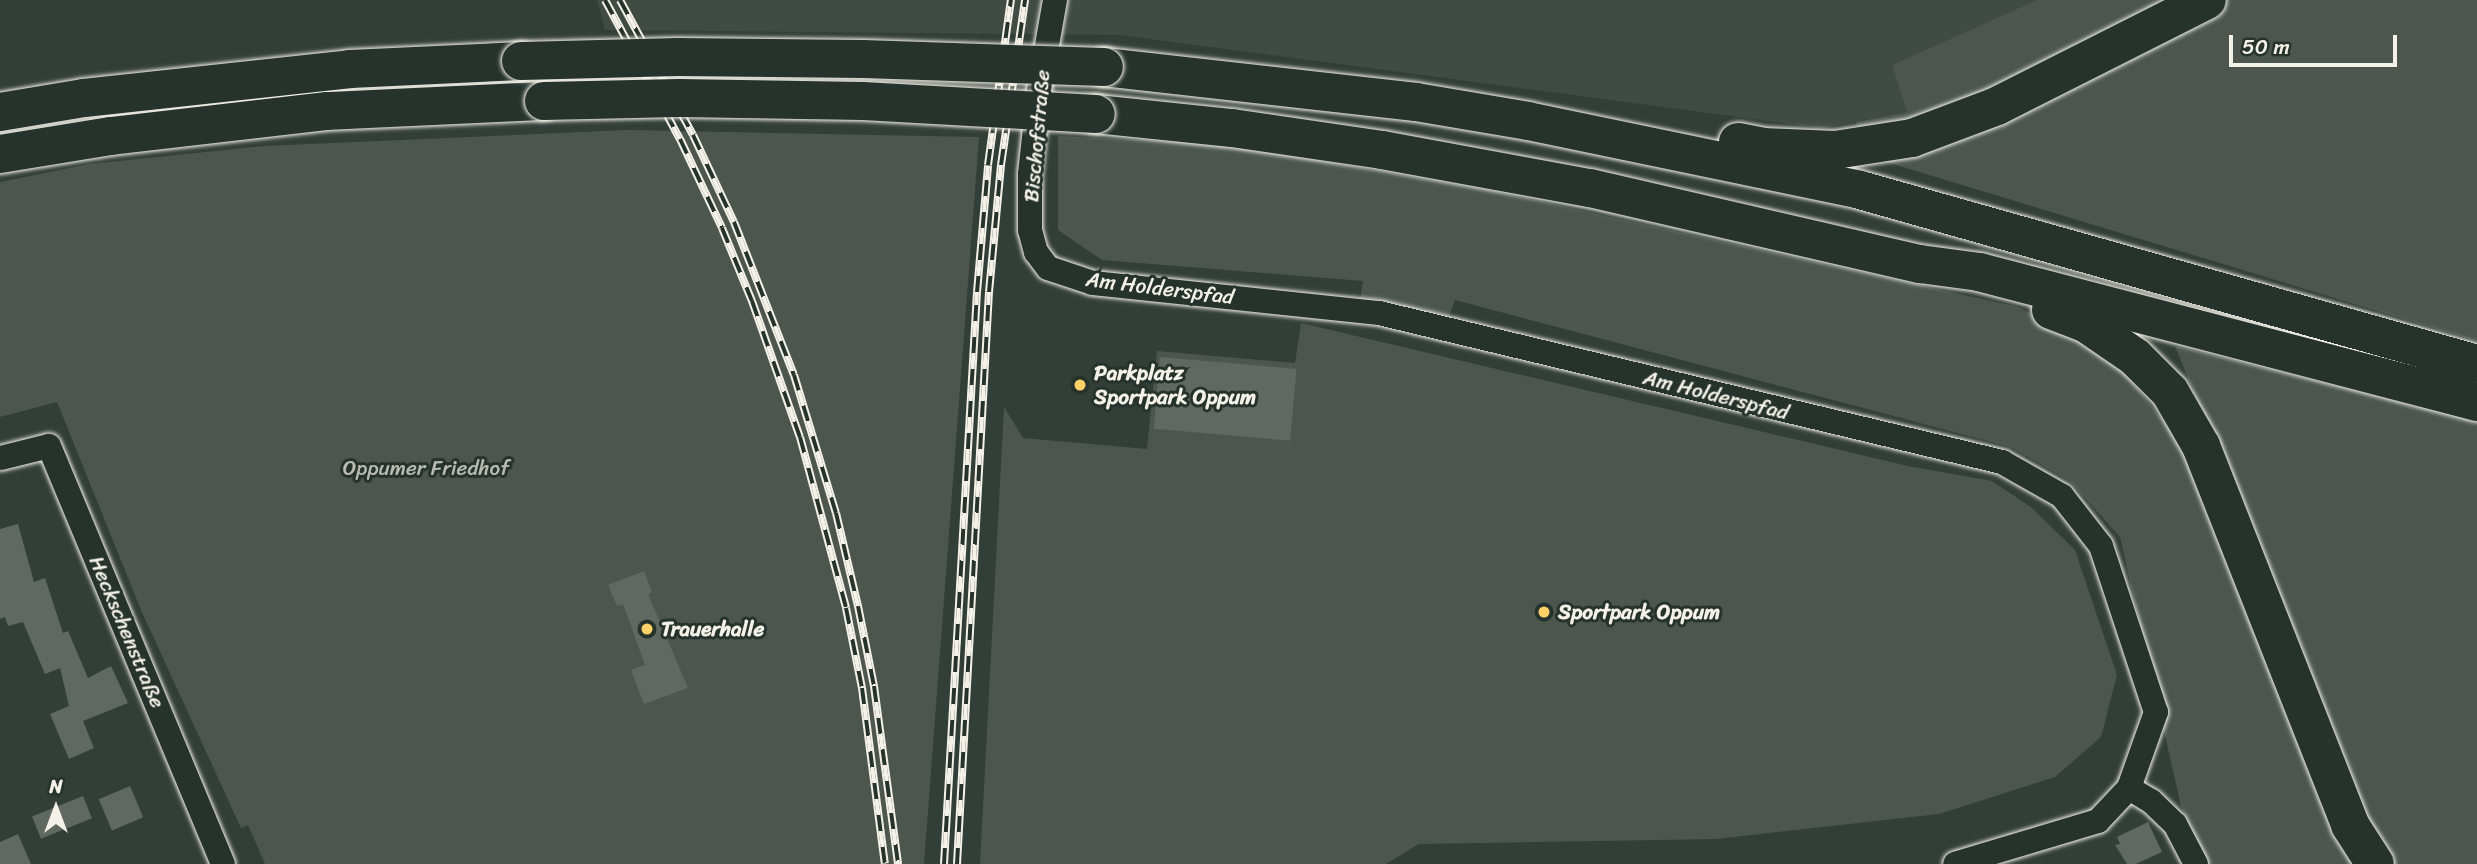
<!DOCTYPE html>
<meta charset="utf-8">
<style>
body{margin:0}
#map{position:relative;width:2477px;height:864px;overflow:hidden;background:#323e38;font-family:Sriracha,sans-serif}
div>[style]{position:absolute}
.built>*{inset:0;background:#404b44}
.green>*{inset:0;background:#4c564f}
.building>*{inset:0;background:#5f6861;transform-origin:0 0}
.roads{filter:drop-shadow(0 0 2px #f4f1e8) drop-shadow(0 0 2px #f4f1e8)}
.street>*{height:24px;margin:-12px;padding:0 12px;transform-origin:12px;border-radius:12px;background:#26332d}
.highway>*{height:38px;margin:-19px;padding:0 19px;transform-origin:19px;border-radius:19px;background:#26332d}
.rail>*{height:8px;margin-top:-4px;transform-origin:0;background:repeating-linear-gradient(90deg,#26332d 0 16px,#f4f1e8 0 32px);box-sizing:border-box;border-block:2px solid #f4f1e8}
.bridges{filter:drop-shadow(0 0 2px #f4f1e8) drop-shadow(0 0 2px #f4f1e8)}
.highway-bridge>*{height:38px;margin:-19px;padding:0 19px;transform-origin:19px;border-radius:19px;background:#26332d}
.dots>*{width:19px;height:19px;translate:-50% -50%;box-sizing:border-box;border:4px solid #26332d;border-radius:50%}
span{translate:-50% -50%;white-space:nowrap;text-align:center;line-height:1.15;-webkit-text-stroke:6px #26332d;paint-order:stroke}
.street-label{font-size:21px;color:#f4f1e8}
.poi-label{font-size:21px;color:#f4f1e8;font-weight:700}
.left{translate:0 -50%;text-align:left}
.park-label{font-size:21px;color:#b9bbb2}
.north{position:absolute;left:21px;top:773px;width:70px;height:70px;-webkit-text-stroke:5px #26332d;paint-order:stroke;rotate:0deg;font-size:19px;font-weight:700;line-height:28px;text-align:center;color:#f4f1e8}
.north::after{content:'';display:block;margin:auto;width:24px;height:32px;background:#f4f1e8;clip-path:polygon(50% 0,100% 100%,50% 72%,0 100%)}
.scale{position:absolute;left:2229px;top:35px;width:168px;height:32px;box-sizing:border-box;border:4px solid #f4f1e8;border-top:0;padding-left:9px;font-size:21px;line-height:24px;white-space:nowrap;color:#f4f1e8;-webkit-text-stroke:5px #26332d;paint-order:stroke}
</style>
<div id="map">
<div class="built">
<div style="clip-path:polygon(597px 0,2037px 0,1892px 65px,1907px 112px,1822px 128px,1120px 35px,605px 30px)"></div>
</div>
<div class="green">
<div style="clip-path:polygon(2037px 0,2477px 0,2477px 341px,1863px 155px,1856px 122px,1907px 112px,1892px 65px)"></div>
<div style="clip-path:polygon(628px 130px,979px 137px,924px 864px,265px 864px,248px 825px,241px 828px,141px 610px,57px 402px,0 417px,0 182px,90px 164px,264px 146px)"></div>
<div style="clip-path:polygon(1058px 136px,1223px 144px,1488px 190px,2018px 307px,2109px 353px,2249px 528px,2175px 346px,2477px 421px,2477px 864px,2208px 864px,2181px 806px,2120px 537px,2070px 481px,2011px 447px,1455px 300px,1448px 319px,1360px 301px,1363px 281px,1102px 260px,1058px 230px)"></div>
<div style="clip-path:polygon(1301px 323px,1908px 466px,1992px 481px,2031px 507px,2075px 550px,2117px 675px,2101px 737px,2055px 777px,1939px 814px,1716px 839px,1419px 844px,1386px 864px,980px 864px,1004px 407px,1023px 438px,1147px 449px,1157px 351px,1295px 363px)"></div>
</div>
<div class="building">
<div style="left:1160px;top:357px;width:137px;height:72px;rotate:5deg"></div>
<div style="clip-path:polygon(18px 524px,34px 582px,45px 578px,63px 633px,68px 631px,88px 678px,111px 666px,128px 703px,83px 721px,94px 748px,69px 759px,50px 714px,69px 706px,60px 668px,45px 674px,23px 622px,8px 626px,5px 617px,0 619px,0 529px)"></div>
<div style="clip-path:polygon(644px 571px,652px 592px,648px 594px,688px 688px,644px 704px,631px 670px,645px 665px,623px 604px,617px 606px,608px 585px)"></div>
<div style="left:130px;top:786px;width:34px;height:34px;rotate:67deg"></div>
<div style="left:83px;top:796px;width:24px;height:55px;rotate:68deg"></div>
<div style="clip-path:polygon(2148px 822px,2162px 852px,2136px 864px,2127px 864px,2115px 845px,2120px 844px,2117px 837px)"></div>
<div style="clip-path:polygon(18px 834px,31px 864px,0 864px,0 842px)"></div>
</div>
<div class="roads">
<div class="street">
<div style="left:1055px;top:0;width:92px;rotate:100deg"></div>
<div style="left:1039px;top:91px;width:83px;rotate:96.2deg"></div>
<div style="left:1030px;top:174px;width:56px;rotate:90deg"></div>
<div style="left:1030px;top:230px;width:23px;rotate:75deg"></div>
<div style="left:1036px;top:252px;width:20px;rotate:53deg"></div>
<div style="left:1048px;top:268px;width:47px;rotate:18.4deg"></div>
<div style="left:1093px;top:283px;width:288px;rotate:6deg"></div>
<div style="left:1379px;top:313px;width:641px;rotate:13.45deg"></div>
<div style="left:2002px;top:462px;width:69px;rotate:29.5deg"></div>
<div style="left:2062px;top:496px;width:63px;rotate:52deg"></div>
<div style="left:2101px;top:546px;width:175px;rotate:71.7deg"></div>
<div style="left:2156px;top:712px;width:81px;rotate:109.6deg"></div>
<div style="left:2129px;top:788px;width:45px;rotate:133.2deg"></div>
<div style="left:2098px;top:821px;width:149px;rotate:163.3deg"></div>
<div style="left:1px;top:458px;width:49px;rotate:-14deg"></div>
<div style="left:49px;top:446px;width:453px;rotate:67.4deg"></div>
<div style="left:2129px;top:788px;width:26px;rotate:31deg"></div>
<div style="left:2151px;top:801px;width:33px;rotate:44deg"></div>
<div style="left:2175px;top:824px;width:45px;rotate:62.3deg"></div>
</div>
<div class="highway">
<div style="left:1104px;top:67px;width:314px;rotate:6.4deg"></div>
<div style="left:1416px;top:102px;width:114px;rotate:9.6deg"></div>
<div style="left:1528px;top:121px;width:339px;rotate:11.7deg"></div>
<div style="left:1860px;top:190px;width:641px;rotate:15.75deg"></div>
<div style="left:0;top:112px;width:85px;rotate:-9.5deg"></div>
<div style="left:84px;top:98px;width:268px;rotate:-6.2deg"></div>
<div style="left:350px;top:69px;width:171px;rotate:-2.7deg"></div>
<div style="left:1096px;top:114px;width:137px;rotate:5.9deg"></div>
<div style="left:1232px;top:128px;width:152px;rotate:8.3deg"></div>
<div style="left:1382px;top:150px;width:211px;rotate:10.4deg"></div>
<div style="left:1590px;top:188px;width:339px;rotate:13deg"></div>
<div style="left:1920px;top:264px;width:60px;rotate:7.7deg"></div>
<div style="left:1979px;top:272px;width:515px;rotate:14.63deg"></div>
<div style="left:1738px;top:142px;width:25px;rotate:11deg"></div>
<div style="left:1763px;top:147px;width:72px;rotate:2.4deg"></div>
<div style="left:1835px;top:150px;width:78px;rotate:-8.9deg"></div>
<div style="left:1912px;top:138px;width:91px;rotate:-20.6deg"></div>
<div style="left:1997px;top:106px;width:235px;rotate:-26.8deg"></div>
<div style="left:0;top:154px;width:112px;rotate:-9.2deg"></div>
<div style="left:111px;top:136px;width:218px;rotate:-6.6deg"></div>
<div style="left:328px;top:111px;width:216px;rotate:-2.7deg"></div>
<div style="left:2051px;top:310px;width:39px;rotate:21deg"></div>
<div style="left:2087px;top:324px;width:58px;rotate:34.5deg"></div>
<div style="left:2135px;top:357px;width:49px;rotate:45deg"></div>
<div style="left:2170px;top:392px;width:62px;rotate:60.1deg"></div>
<div style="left:2201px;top:446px;width:407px;rotate:68.5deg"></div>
<div style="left:2350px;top:825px;width:46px;rotate:57.3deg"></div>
</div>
</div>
<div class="rail">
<div style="left:605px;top:0;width:158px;rotate:61.7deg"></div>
<div style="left:680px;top:139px;width:98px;rotate:64.7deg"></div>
<div style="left:722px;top:228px;width:79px;rotate:67.7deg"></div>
<div style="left:752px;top:301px;width:144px;rotate:70.6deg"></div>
<div style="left:800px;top:437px;width:177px;rotate:74.9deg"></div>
<div style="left:846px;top:608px;width:82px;rotate:78.7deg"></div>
<div style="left:862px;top:688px;width:177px;rotate:82.6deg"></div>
<div style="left:620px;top:0;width:153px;rotate:61.6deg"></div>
<div style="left:693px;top:135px;width:96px;rotate:64.8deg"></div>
<div style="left:734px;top:222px;width:164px;rotate:68.6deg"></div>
<div style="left:794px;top:375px;width:144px;rotate:73.1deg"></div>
<div style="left:836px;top:513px;width:96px;rotate:76.7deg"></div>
<div style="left:858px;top:606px;width:82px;rotate:78.7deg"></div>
<div style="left:874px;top:686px;width:180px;rotate:82.3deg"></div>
<div style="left:944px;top:864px;width:573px;rotate:-86.7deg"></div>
<div style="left:977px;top:292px;width:127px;rotate:-85deg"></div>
<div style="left:988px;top:165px;width:167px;rotate:-82.1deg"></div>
<div style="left:957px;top:864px;width:573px;rotate:-86.8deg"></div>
<div style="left:989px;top:292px;width:128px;rotate:-84.6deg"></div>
<div style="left:1001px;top:165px;width:167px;rotate:-81.7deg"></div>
</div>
<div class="bridges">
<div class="highway-bridge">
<div style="left:521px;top:61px;width:157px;rotate:-1.5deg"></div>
<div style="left:678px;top:57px;width:185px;rotate:0.6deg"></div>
<div style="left:863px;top:59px;width:241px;rotate:1.9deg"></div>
<div style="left:544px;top:101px;width:135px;rotate:-1.3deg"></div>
<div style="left:679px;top:98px;width:184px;rotate:0.9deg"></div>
<div style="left:863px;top:101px;width:233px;rotate:3.2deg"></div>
</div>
</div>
<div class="dots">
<div style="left:1080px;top:385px;background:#ffd166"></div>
<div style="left:1544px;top:612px;background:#ffd166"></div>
<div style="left:647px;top:629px;background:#ffd166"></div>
</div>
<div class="street-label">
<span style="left:1037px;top:136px;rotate:-85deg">Bischofstraße</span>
<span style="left:1160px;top:288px;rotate:7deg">Am Holderspfad</span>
<span style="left:1716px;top:395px;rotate:14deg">Am Holderspfad</span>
<span style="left:127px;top:632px;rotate:67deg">Heckschenstraße</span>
</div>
<div class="poi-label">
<span class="left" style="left:1094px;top:385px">Parkplatz<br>Sportpark Oppum</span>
<span class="left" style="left:1558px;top:612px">Sportpark Oppum</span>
<span class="left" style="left:661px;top:629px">Trauerhalle</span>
</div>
<div class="park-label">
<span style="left:426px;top:468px">Oppumer Friedhof</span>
</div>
<div class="north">N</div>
<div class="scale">50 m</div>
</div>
